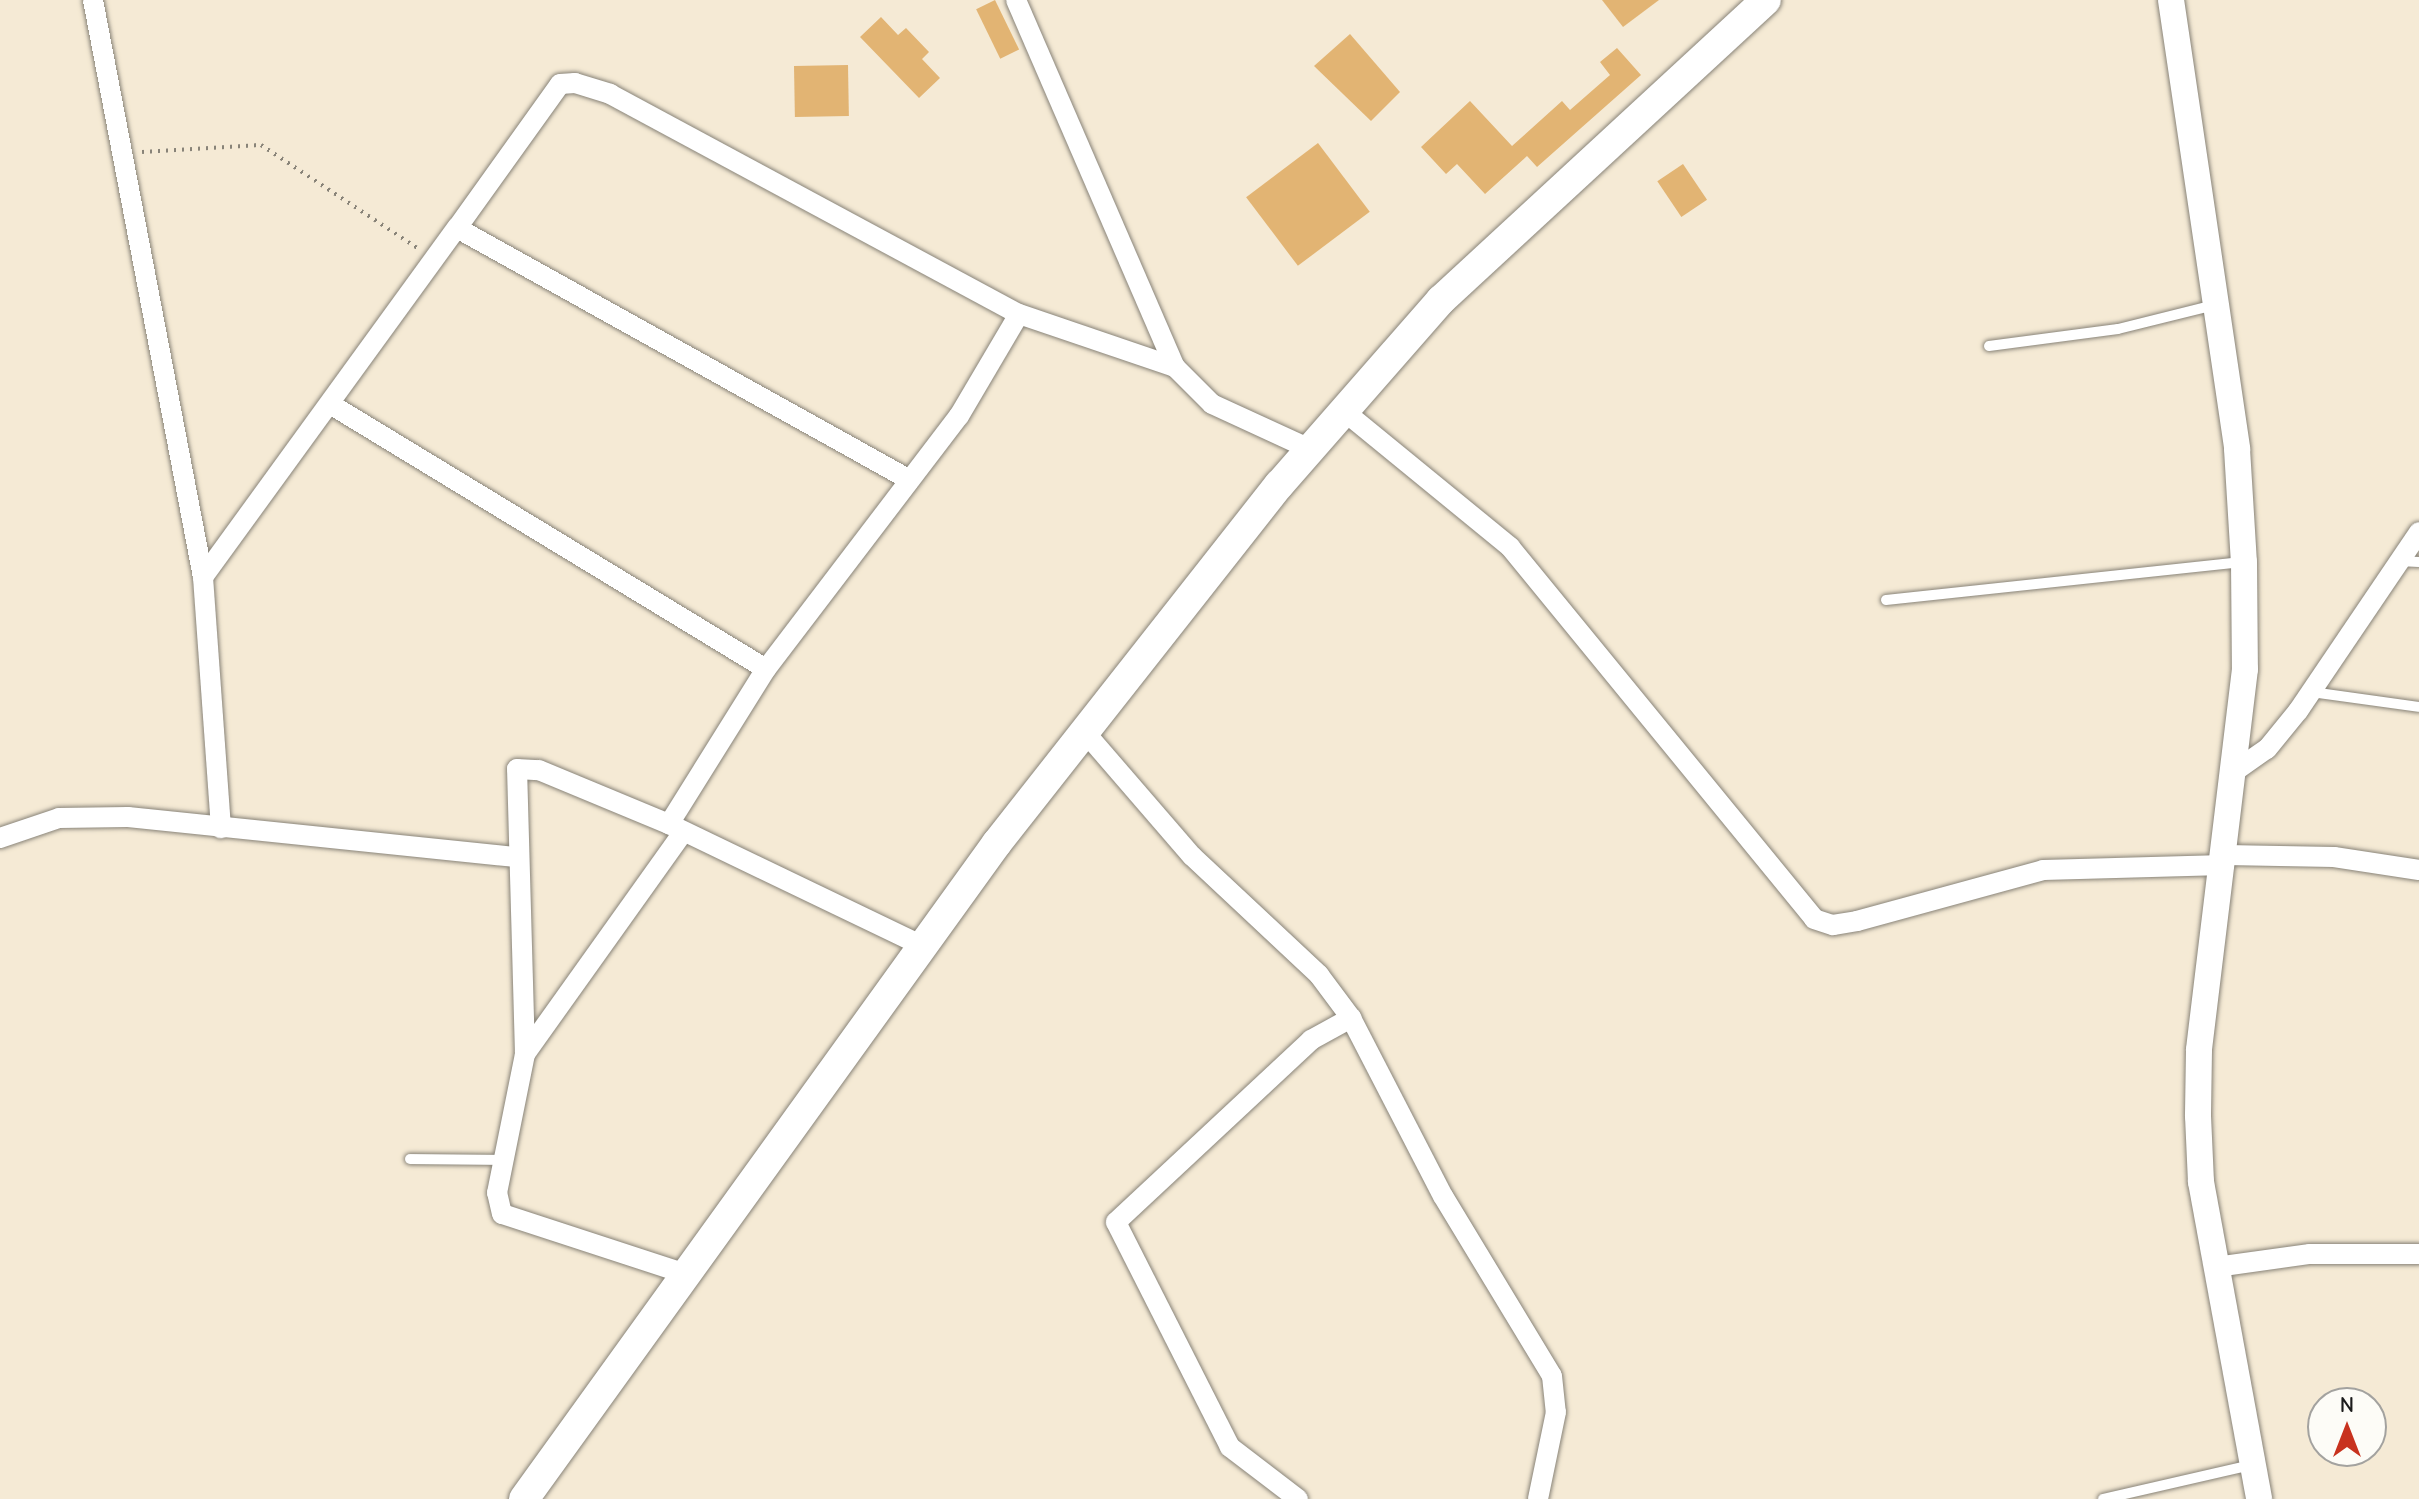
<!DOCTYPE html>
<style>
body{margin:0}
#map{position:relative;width:2419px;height:1499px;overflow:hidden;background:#f5ead5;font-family:"Comic Neue",sans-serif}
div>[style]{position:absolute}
.building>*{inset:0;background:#e2b473;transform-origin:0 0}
.path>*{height:4px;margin-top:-2px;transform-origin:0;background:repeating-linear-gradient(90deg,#888378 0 2px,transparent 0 8px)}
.roads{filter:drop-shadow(0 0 2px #888378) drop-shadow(0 0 2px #888378)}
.service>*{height:10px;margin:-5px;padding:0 5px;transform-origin:5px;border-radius:5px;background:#fff}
.minor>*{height:20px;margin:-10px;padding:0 10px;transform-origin:10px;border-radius:10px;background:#fff}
.tertiary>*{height:26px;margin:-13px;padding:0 13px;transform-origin:13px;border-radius:13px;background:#fff}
.secondary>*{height:30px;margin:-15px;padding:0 15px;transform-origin:15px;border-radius:15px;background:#fff}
span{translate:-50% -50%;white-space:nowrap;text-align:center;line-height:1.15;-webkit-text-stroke:7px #fdfcf7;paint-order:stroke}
.north{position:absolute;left:2307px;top:1387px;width:80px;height:80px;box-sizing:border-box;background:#fdfcf7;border:2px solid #a3a29f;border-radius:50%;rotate:0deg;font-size:22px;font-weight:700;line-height:32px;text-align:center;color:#1c1c1c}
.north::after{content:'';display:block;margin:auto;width:28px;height:36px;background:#c8321e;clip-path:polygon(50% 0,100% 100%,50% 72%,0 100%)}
</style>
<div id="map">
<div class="building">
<div style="left:995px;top:0;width:55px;height:21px;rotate:64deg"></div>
<div style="clip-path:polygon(1602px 0,1659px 0,1623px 27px)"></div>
<div style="clip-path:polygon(881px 17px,898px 35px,906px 28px,929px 52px,922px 59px,940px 78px,919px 98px,860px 37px)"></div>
<div style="clip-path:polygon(1350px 34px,1400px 92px,1371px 121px,1314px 66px)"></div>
<div style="clip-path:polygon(1617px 48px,1641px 75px,1537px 167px,1527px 156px,1485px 194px,1457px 164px,1446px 174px,1421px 147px,1470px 101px,1512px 146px,1562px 101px,1570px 110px,1610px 75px,1600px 62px)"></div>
<div style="left:848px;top:65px;width:51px;height:54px;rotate:89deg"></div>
<div style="left:1318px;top:143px;width:86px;height:90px;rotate:53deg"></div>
<div style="left:1683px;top:164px;width:43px;height:31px;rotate:56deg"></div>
</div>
<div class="path">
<div style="left:142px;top:152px;width:119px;rotate:-3.4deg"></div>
<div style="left:261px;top:145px;width:187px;rotate:33.4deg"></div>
</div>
<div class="roads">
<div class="service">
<div style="left:1989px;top:346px;width:130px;rotate:-7.5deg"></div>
<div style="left:2118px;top:329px;width:99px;rotate:-14deg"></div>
<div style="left:2399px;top:561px;width:20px;rotate:3deg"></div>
<div style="left:1886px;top:600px;width:358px;rotate:-6.1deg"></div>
<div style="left:2311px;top:692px;width:109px;rotate:7.9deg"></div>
<div style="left:410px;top:1159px;width:95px;rotate:0.6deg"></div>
<div style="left:2103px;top:1499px;width:152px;rotate:-12.9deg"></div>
</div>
<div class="minor">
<div style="left:93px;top:0;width:587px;rotate:79.21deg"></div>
<div style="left:203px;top:577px;width:252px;rotate:85.9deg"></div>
<div style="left:1016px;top:0;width:400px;rotate:66.6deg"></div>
<div style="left:1175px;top:367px;width:52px;rotate:45deg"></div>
<div style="left:1212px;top:404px;width:108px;rotate:24.7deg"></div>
<div style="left:457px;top:228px;width:177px;rotate:-54.4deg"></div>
<div style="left:560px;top:84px;width:15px;rotate:-4deg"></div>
<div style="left:575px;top:83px;width:37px;rotate:17deg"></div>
<div style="left:610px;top:94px;width:464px;rotate:28.3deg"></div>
<div style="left:1019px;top:314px;width:165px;rotate:18.8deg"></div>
<div style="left:330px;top:404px;width:510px;rotate:31.29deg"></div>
<div style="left:1344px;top:411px;width:215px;rotate:39.3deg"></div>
<div style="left:1510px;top:547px;width:480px;rotate:50.7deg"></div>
<div style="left:1814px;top:919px;width:20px;rotate:18deg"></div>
<div style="left:1833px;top:925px;width:24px;rotate:-9deg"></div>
<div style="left:1857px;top:921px;width:193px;rotate:-15.3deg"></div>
<div style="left:2043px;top:870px;width:181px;rotate:-1.6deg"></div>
<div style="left:203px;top:577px;width:432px;rotate:-54deg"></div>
<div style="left:457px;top:228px;width:518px;rotate:29.09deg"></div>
<div style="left:1084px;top:731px;width:165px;rotate:49.2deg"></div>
<div style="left:1192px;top:856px;width:174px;rotate:43.1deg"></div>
<div style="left:1319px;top:975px;width:54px;rotate:53.3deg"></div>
<div style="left:1351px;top:1018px;width:200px;rotate:62.7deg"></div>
<div style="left:1443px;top:1196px;width:210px;rotate:58.8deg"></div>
<div style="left:1552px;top:1376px;width:36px;rotate:84deg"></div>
<div style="left:1556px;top:1412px;width:89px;rotate:101.7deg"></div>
<div style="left:2235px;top:771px;width:39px;rotate:-35deg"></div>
<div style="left:2267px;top:749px;width:49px;rotate:-50.8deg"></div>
<div style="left:2298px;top:711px;width:216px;rotate:-55.9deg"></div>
<div style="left:669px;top:824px;width:183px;rotate:-58deg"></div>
<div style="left:766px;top:669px;width:318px;rotate:-52.7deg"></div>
<div style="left:959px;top:416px;width:118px;rotate:-59.5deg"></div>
<div style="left:0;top:838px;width:62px;rotate:-18.7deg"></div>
<div style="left:59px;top:818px;width:69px;rotate:-0.8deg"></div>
<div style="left:128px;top:817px;width:388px;rotate:5.9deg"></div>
<div style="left:2225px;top:855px;width:109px;rotate:1.1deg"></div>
<div style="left:2334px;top:857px;width:86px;rotate:8.7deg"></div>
<div style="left:525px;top:1054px;width:270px;rotate:-54.5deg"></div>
<div style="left:2216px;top:1267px;width:95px;rotate:-7.9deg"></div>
<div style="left:2310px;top:1254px;width:109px"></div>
<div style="left:683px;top:1273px;width:190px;rotate:-161.9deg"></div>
<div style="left:502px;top:1214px;width:22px;rotate:-103deg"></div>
<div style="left:497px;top:1193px;width:142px;rotate:-78.6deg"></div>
<div style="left:525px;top:1054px;width:285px;rotate:-91.6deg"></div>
<div style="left:517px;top:769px;width:22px;rotate:3deg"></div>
<div style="left:539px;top:770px;width:141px;rotate:22.6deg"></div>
<div style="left:669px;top:824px;width:281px;rotate:25.7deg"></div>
<div style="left:1298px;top:1499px;width:86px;rotate:-142.6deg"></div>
<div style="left:1230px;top:1447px;width:252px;rotate:-116.9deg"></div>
<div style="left:1116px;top:1222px;width:267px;rotate:-43deg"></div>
<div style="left:1311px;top:1040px;width:46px;rotate:-28.8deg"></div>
</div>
<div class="tertiary">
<div style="left:2171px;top:0;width:454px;rotate:81.6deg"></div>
<div style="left:2237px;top:449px;width:113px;rotate:86.5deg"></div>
<div style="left:2244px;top:562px;width:107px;rotate:89.5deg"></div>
<div style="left:2245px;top:669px;width:384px;rotate:96.9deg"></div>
<div style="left:2199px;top:1050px;width:66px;rotate:90.9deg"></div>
<div style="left:2198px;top:1116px;width:66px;rotate:87.4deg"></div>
<div style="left:2201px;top:1182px;width:322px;rotate:79.6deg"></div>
</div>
<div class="secondary">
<div style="left:524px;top:1499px;width:809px;rotate:-54.21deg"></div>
<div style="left:997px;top:843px;width:456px;rotate:-51.8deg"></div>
<div style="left:1279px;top:485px;width:246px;rotate:-48.8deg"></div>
<div style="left:1441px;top:300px;width:442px;rotate:-42.7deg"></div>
</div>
</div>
<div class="north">N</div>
</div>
